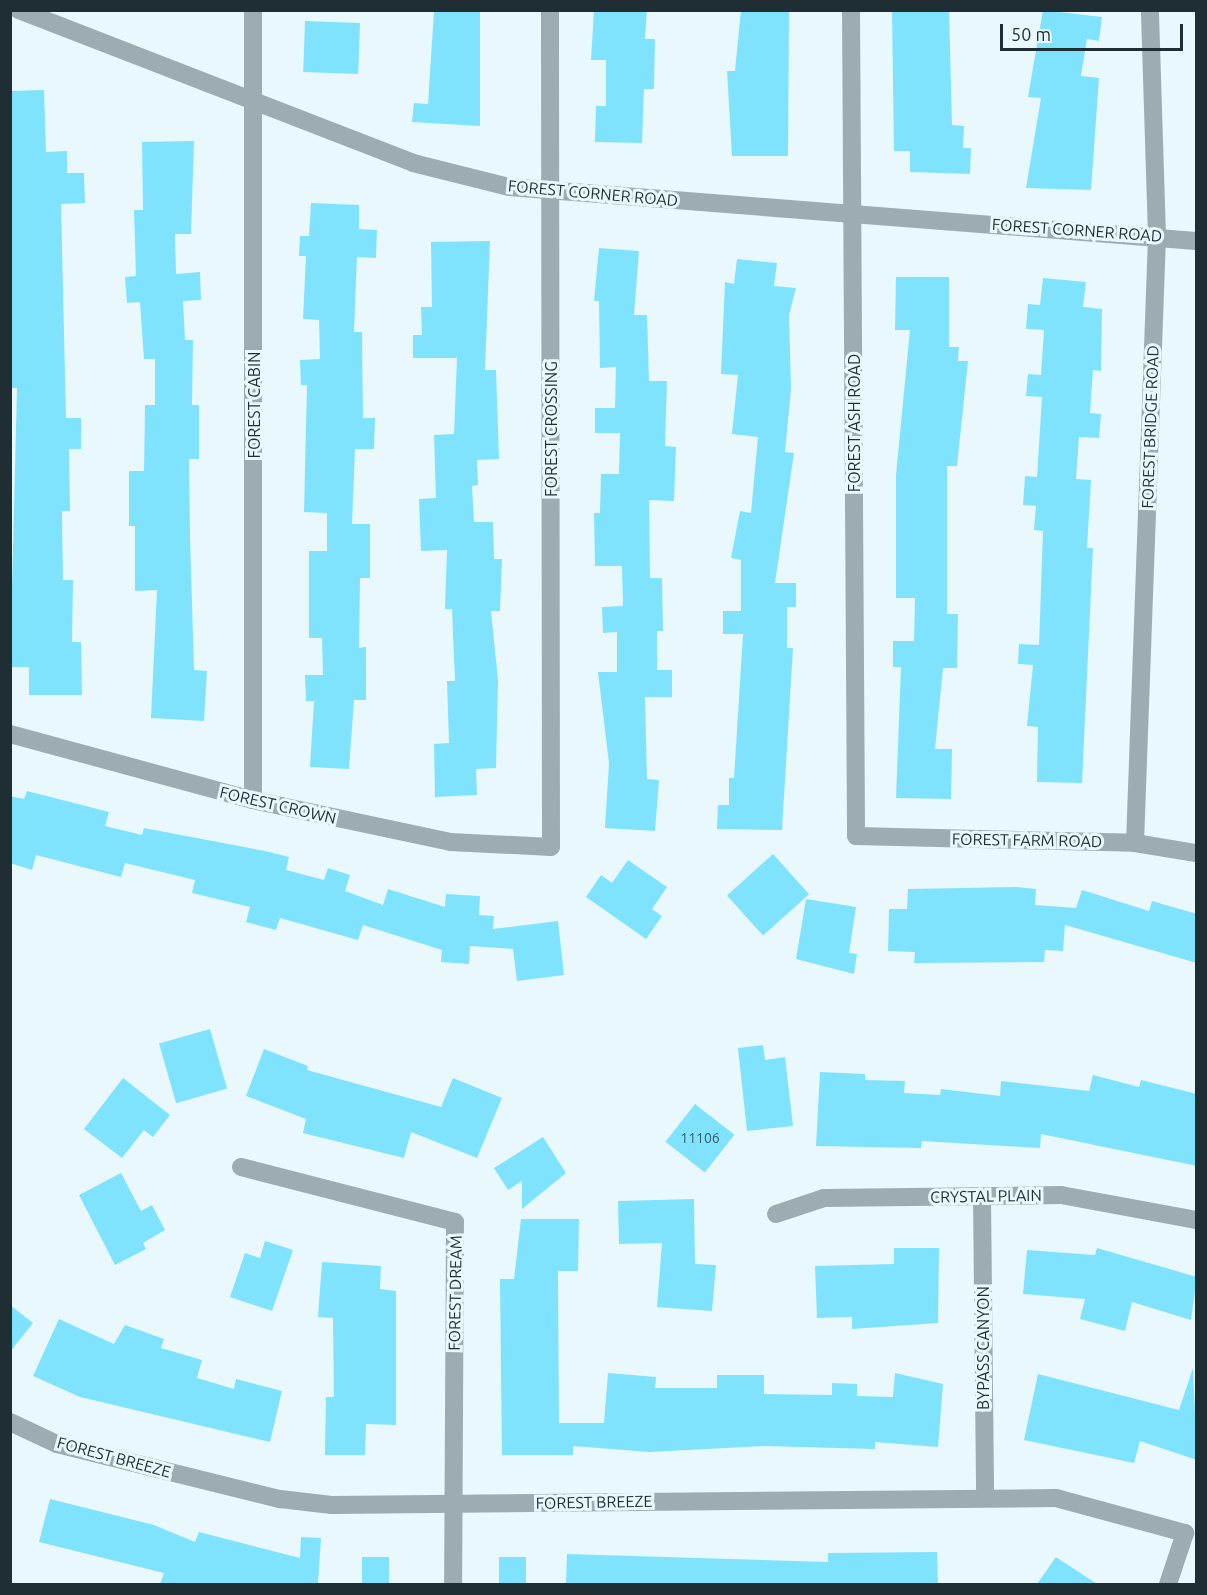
<!DOCTYPE html>
<style>
body{margin:0}
#map{position:relative;width:1207px;height:1595px;overflow:hidden;background:#e9f8fd;font-family:Ubuntu,sans-serif}
div>[style]{position:absolute}
.building>*{inset:0;background:#7fe3fe;transform-origin:0 0}
.minor>*{height:18px;margin:-9px;padding:0 9px;transform-origin:9px;border-radius:9px;background:#9dacb1}
span{translate:-50% -50%;white-space:nowrap;text-align:center;line-height:1.15;-webkit-text-stroke:6px #e9f8fd;paint-order:stroke}
.number-label{font-size:14px;color:#375b65}
.number-label span{-webkit-text-stroke-width:0}
.street-label{font-size:16px;color:#1f2e32}
.frame{position:absolute;inset:0;border:12px solid #1f2e32;pointer-events:none}
.scale{position:absolute;left:1000px;top:24px;width:183px;height:27px;box-sizing:border-box;border:3px solid #1f2e32;border-top:0;padding-left:8px;font-size:18px;line-height:21px;white-space:nowrap;color:#1f2e32;-webkit-text-stroke:4px #e9f8fd;paint-order:stroke}
</style>
<div id="map">
<div class="building">
<div style="clip-path:polygon(594px 10px,647px 10px,645px 39px,655px 39px,654px 89px,644px 89px,642px 143px,595px 142px,596px 106px,606px 106px,606px 60px,591px 60px)"></div>
<div style="clip-path:polygon(741px 10px,789px 10px,788px 156px,732px 156px,727px 71px,735px 71px)"></div>
<div style="clip-path:polygon(892px 10px,949px 10px,952px 125px,964px 126px,963px 148px,971px 148px,970px 174px,910px 172px,910px 151px,894px 151px)"></div>
<div style="clip-path:polygon(1043px 10px,1102px 17px,1099px 41px,1087px 39px,1081px 76px,1099px 78px,1091px 190px,1026px 188px,1041px 98px,1028px 97px)"></div>
<div style="clip-path:polygon(434px 11px,480px 12px,480px 126px,412px 122px,414px 103px,428px 104px)"></div>
<div style="left:305px;top:21px;width:55px;height:51px;rotate:2deg"></div>
<div style="clip-path:polygon(44px 90px,46px 152px,67px 151px,67px 173px,84px 173px,85px 203px,61px 204px,66px 418px,81px 418px,81px 449px,69px 449px,70px 511px,62px 511px,63px 580px,73px 580px,72px 642px,81px 642px,82px 695px,29px 695px,29px 667px,10px 667px,17px 388px,10px 388px,10px 91px)"></div>
<div style="clip-path:polygon(194px 141px,191px 234px,175px 234px,176px 274px,200px 272px,201px 300px,183px 301px,185px 340px,193px 340px,192px 405px,199px 405px,199px 459px,189px 459px,190px 537px,194px 670px,207px 671px,204px 721px,151px 718px,157px 590px,135px 591px,135px 526px,129px 526px,129px 471px,144px 471px,145px 405px,155px 405px,155px 359px,144px 359px,140px 302px,127px 303px,125px 277px,136px 276px,134px 210px,143px 210px,142px 142px)"></div>
<div style="clip-path:polygon(311px 203px,359px 205px,359px 229px,377px 230px,376px 258px,357px 257px,354px 332px,362px 332px,363px 418px,375px 418px,374px 449px,355px 449px,352px 524px,370px 524px,370px 578px,360px 578px,359px 648px,366px 647px,366px 700px,354px 700px,349px 769px,310px 767px,314px 701px,306px 701px,305px 675px,323px 675px,322px 638px,309px 638px,309px 551px,327px 551px,327px 513px,304px 512px,307px 385px,301px 385px,300px 360px,320px 359px,319px 320px,303px 319px,306px 256px,299px 256px,300px 236px,309px 236px)"></div>
<div style="clip-path:polygon(490px 241px,485px 370px,496px 370px,499px 459px,477px 460px,478px 485px,472px 486px,474px 522px,493px 522px,494px 559px,502px 559px,500px 611px,491px 611px,498px 680px,496px 768px,476px 769px,477px 795px,435px 797px,434px 744px,449px 743px,447px 681px,455px 681px,452px 609px,445px 609px,447px 550px,421px 551px,419px 499px,436px 498px,434px 435px,454px 434px,457px 358px,413px 358px,413px 335px,422px 335px,421px 307px,432px 307px,431px 242px)"></div>
<div style="clip-path:polygon(599px 248px,639px 251px,634px 315px,647px 315px,649px 381px,667px 381px,665px 446px,676px 447px,674px 501px,649px 500px,650px 578px,662px 578px,663px 631px,657px 631px,657px 670px,672px 670px,672px 697px,645px 697px,647px 779px,659px 780px,655px 831px,605px 828px,609px 763px,598px 672px,617px 672px,617px 632px,603px 633px,602px 607px,623px 606px,622px 566px,595px 566px,594px 513px,600px 513px,601px 474px,619px 474px,620px 433px,595px 433px,595px 408px,615px 408px,616px 367px,600px 368px,599px 301px,594px 301px)"></div>
<div style="clip-path:polygon(737px 259px,777px 263px,774px 286px,796px 288px,789px 315px,791px 389px,785px 452px,794px 453px,775px 583px,796px 583px,796px 607px,787px 607px,787px 648px,793px 648px,782px 830px,717px 829px,718px 805px,729px 805px,729px 778px,734px 778px,743px 634px,723px 634px,723px 611px,741px 611px,741px 560px,731px 558px,740px 511px,751px 513px,758px 437px,732px 434px,738px 375px,721px 374px,725px 282px,734px 284px)"></div>
<div style="clip-path:polygon(896px 277px,949px 277px,949px 347px,959px 347px,958px 361px,968px 361px,957px 466px,947px 466px,947px 614px,958px 614px,957px 668px,943px 668px,935px 749px,952px 749px,951px 799px,896px 798px,901px 667px,893px 667px,893px 641px,914px 641px,915px 598px,896px 598px,896px 475px,910px 330px,895px 330px)"></div>
<div style="clip-path:polygon(1043px 278px,1086px 282px,1083px 307px,1102px 309px,1101px 371px,1093px 370px,1090px 413px,1101px 414px,1099px 438px,1079px 437px,1076px 479px,1091px 480px,1087px 548px,1093px 548px,1082px 783px,1037px 782px,1038px 727px,1027px 726px,1033px 665px,1018px 664px,1019px 644px,1039px 645px,1043px 531px,1034px 530px,1036px 506px,1023px 505px,1025px 476px,1037px 477px,1042px 397px,1026px 396px,1028px 374px,1041px 375px,1044px 330px,1026px 329px,1028px 304px,1040px 305px)"></div>
<div style="clip-path:polygon(27px 791px,109px 812px,105px 826px,142px 835px,144px 828px,265px 851px,289px 857px,286px 870px,324px 880px,328px 868px,350px 875px,345px 891px,383px 905px,388px 889px,445px 907px,446px 894px,480px 896px,479px 915px,494px 916px,493px 929px,558px 921px,564px 975px,517px 981px,513px 949px,470px 946px,469px 964px,441px 962px,442px 950px,363px 925px,358px 940px,280px 918px,276px 930px,246px 922px,250px 907px,192px 893px,195px 880px,125px 863px,121px 877px,36px 855px,32px 870px,10px 863px,10px 796px,24px 799px)"></div>
<div style="left:773px;top:854px;width:54px;height:62px;rotate:48deg"></div>
<div style="clip-path:polygon(628px 860px,667px 887px,652px 909px,662px 916px,646px 939px,586px 897px,601px 875px,612px 883px)"></div>
<div style="clip-path:polygon(1016px 887px,1036px 889px,1035px 905px,1076px 908px,1082px 890px,1149px 911px,1152px 901px,1197px 914px,1197px 963px,1065px 925px,1063px 951px,1045px 950px,1044px 962px,914px 963px,915px 952px,888px 951px,889px 909px,907px 909px,908px 889px)"></div>
<div style="clip-path:polygon(806px 899px,856px 907px,849px 953px,857px 954px,854px 974px,796px 959px)"></div>
<div style="left:210px;top:1029px;width:62px;height:53px;rotate:74deg"></div>
<div style="clip-path:polygon(763px 1045px,765px 1060px,785px 1057px,793px 1126px,747px 1131px,738px 1048px)"></div>
<div style="clip-path:polygon(264px 1049px,308px 1066px,307px 1070px,441px 1107px,453px 1078px,502px 1098px,477px 1158px,411px 1132px,404px 1158px,303px 1133px,306px 1119px,246px 1096px)"></div>
<div style="clip-path:polygon(820px 1072px,865px 1074px,865px 1080px,905px 1081px,904px 1093px,940px 1095px,941px 1089px,1000px 1096px,1001px 1081px,1089px 1091px,1093px 1075px,1139px 1087px,1141px 1080px,1197px 1094px,1197px 1166px,1041px 1134px,1040px 1148px,922px 1141px,921px 1148px,816px 1146px)"></div>
<div style="clip-path:polygon(123px 1078px,170px 1115px,153px 1137px,144px 1130px,122px 1158px,84px 1129px)"></div>
<div style="left:695px;top:1104px;width:50px;height:48px;rotate:38deg"></div>
<div style="clip-path:polygon(543px 1137px,566px 1173px,522px 1209px,522px 1181px,508px 1190px,494px 1168px)"></div>
<div style="clip-path:polygon(121px 1173px,141px 1211px,152px 1205px,165px 1230px,143px 1243px,146px 1249px,115px 1265px,79px 1195px)"></div>
<div style="clip-path:polygon(694px 1199px,695px 1264px,716px 1265px,712px 1311px,657px 1307px,662px 1243px,619px 1244px,618px 1201px)"></div>
<div style="clip-path:polygon(521px 1219px,579px 1219px,578px 1271px,558px 1271px,559px 1423px,604px 1423px,608px 1373px,656px 1377px,655px 1388px,717px 1388px,717px 1375px,764px 1375px,764px 1394px,832px 1395px,832px 1383px,857px 1384px,857px 1396px,893px 1397px,895px 1373px,943px 1384px,938px 1447px,875px 1442px,875px 1449px,764px 1446px,649px 1452px,573px 1446px,573px 1455px,502px 1455px,500px 1279px,514px 1279px)"></div>
<div style="clip-path:polygon(265px 1241px,293px 1250px,272px 1311px,230px 1297px,245px 1253px,260px 1258px)"></div>
<div style="clip-path:polygon(894px 1248px,939px 1248px,938px 1323px,852px 1329px,852px 1317px,817px 1318px,815px 1266px,894px 1264px)"></div>
<div style="clip-path:polygon(1097px 1248px,1197px 1277px,1191px 1320px,1132px 1302px,1125px 1331px,1080px 1319px,1085px 1299px,1023px 1294px,1027px 1250px,1095px 1255px)"></div>
<div style="clip-path:polygon(322px 1262px,381px 1266px,380px 1289px,396px 1291px,396px 1425px,366px 1424px,365px 1455px,325px 1455px,326px 1397px,334px 1397px,333px 1318px,318px 1317px)"></div>
<div style="clip-path:polygon(10px 1305px,33px 1323px,10px 1352px)"></div>
<div style="clip-path:polygon(59px 1319px,114px 1344px,125px 1325px,164px 1339px,161px 1348px,202px 1360px,197px 1378px,234px 1389px,236px 1379px,282px 1391px,270px 1442px,80px 1397px,33px 1376px)"></div>
<div style="clip-path:polygon(1193px 1368px,1197px 1460px,1140px 1441px,1134px 1463px,1024px 1440px,1038px 1374px,1179px 1410px)"></div>
<div style="clip-path:polygon(50px 1499px,154px 1525px,195px 1542px,199px 1532px,300px 1558px,301px 1537px,321px 1538px,318px 1584px,160px 1584px,164px 1573px,39px 1542px)"></div>
<div style="clip-path:polygon(937px 1552px,938px 1584px,566px 1584px,567px 1554px,828px 1562px,828px 1553px)"></div>
<div style="left:362px;top:1557px;width:27px;height:27px"></div>
<div style="left:526px;top:1557px;width:27px;height:27px;rotate:90deg"></div>
<div style="clip-path:polygon(1056px 1557px,1097px 1584px,1037px 1584px)"></div>
</div>
<div class="minor">
<div style="left:19px;top:10px;width:423px;rotate:21.2deg"></div>
<div style="left:413px;top:163px;width:99px;rotate:14deg"></div>
<div style="left:509px;top:187px;width:689px;rotate:4.49deg"></div>
<div style="left:851px;top:10px;width:826px;rotate:89.65deg"></div>
<div style="left:856px;top:836px;width:279px;rotate:1.4deg"></div>
<div style="left:1135px;top:843px;width:62px;rotate:9.3deg"></div>
<div style="left:10px;top:734px;width:252px;rotate:15.2deg"></div>
<div style="left:253px;top:800px;width:201px;rotate:12deg"></div>
<div style="left:450px;top:842px;width:101px;rotate:2.8deg"></div>
<div style="left:551px;top:847px;width:837px;rotate:-90.07deg"></div>
<div style="left:253px;top:800px;width:790px;rotate:-90deg"></div>
<div style="left:1135px;top:843px;width:607px;rotate:-87.92deg"></div>
<div style="left:1157px;top:236px;width:226px;rotate:-91.8deg"></div>
<div style="left:241px;top:1167px;width:221px;rotate:14.4deg"></div>
<div style="left:455px;top:1222px;width:362px;rotate:90.3deg"></div>
<div style="left:982px;top:1197px;width:301px;rotate:89.4deg"></div>
<div style="left:776px;top:1214px;width:51px;rotate:-18.4deg"></div>
<div style="left:824px;top:1198px;width:237px;rotate:-0.7deg"></div>
<div style="left:1061px;top:1195px;width:137px;rotate:10.5deg"></div>
<div style="left:10px;top:1422px;width:52px;rotate:25.1deg"></div>
<div style="left:57px;top:1444px;width:230px;rotate:13.9deg"></div>
<div style="left:280px;top:1499px;width:52px;rotate:6.6deg"></div>
<div style="left:332px;top:1505px;width:724px;rotate:-0.55deg"></div>
<div style="left:1056px;top:1498px;width:134px;rotate:15.2deg"></div>
<div style="left:1185px;top:1533px;width:54px;rotate:108.4deg"></div>
</div>
<div class="number-label">
<span style="left:700px;top:1138px">11106</span>
</div>
<div class="street-label">
<span style="left:593px;top:193px;rotate:5deg">FOREST CORNER ROAD</span>
<span style="left:1077px;top:230px;rotate:4deg">FOREST CORNER ROAD</span>
<span style="left:254px;top:405px;rotate:-90deg">FOREST CABIN</span>
<span style="left:854px;top:423px;rotate:-90deg">FOREST ASH ROAD</span>
<span style="left:1150px;top:427px;rotate:-88deg">FOREST BRIDGE ROAD</span>
<span style="left:551px;top:429px;rotate:-90deg">FOREST CROSSING</span>
<span style="left:278px;top:805px;rotate:13deg">FOREST CROWN</span>
<span style="left:1027px;top:840px;rotate:1deg">FOREST FARM ROAD</span>
<span style="left:986px;top:1196px;rotate:-1deg">CRYSTAL PLAIN</span>
<span style="left:455px;top:1293px;rotate:-89deg">FOREST DREAM</span>
<span style="left:983px;top:1348px;rotate:-90deg">BYPASS CANYON</span>
<span style="left:114px;top:1457px;rotate:15deg">FOREST BREEZE</span>
<span style="left:594px;top:1502px;rotate:-1deg">FOREST BREEZE</span>
</div>
<div class="frame"></div>
<div class="scale">50 m</div>
</div>
